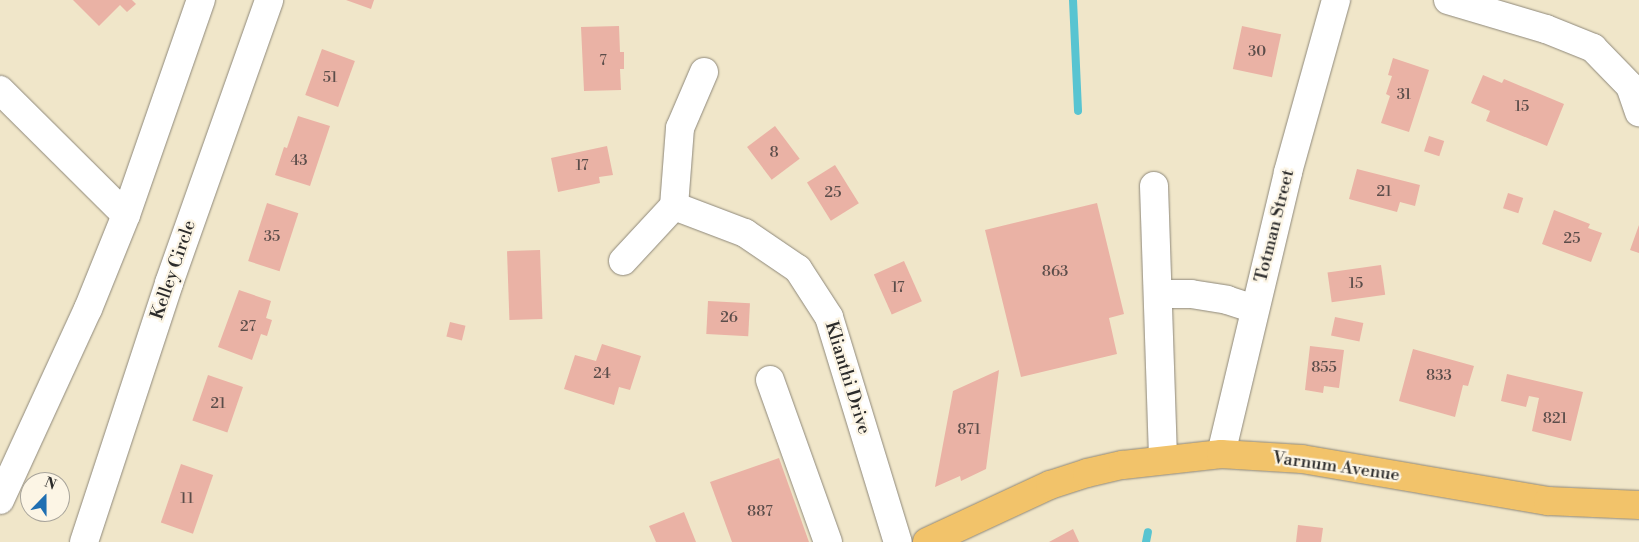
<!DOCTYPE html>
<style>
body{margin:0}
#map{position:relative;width:1639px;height:542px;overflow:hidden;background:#f0e6c9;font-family:"Libre Bodoni",serif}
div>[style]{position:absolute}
.stream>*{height:8px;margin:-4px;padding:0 4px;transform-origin:4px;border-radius:4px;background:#58c4d1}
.building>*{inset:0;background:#eab2a5;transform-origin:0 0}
.roads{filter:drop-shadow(0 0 1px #8e887a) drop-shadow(0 0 1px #8e887a)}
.minor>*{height:28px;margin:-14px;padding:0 14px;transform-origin:14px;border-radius:14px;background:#fff}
.major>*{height:28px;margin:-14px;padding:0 14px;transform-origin:14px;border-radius:14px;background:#f2c36a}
span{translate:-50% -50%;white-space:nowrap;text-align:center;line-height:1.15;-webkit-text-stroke:4.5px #fcf5e5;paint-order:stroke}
.number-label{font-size:15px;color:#5b4d4a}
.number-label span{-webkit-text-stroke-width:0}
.street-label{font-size:18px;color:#2b2b2b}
.north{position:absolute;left:20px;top:472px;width:50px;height:50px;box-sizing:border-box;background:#fcf5e5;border:1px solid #a8a49b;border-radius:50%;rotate:22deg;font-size:14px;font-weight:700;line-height:20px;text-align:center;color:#2b2b2b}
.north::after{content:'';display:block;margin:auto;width:18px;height:22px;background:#1f6fb2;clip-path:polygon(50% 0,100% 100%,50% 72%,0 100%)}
</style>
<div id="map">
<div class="stream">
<div style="left:1073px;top:0;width:111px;rotate:87.4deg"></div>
<div style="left:1146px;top:542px;width:10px;rotate:-79deg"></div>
</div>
<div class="building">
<div style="clip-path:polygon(73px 0,132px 0,136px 4px,127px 12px,120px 5px,99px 26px)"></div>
<div style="clip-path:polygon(346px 0,374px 0,371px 9px)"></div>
<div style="clip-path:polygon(619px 26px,620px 52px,624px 52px,624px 69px,620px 69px,621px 90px,584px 91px,581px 27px)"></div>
<div style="left:1242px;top:26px;width:40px;height:44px;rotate:12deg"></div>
<div style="left:322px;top:49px;width:35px;height:49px;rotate:20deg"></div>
<div style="clip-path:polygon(1393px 58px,1429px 70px,1409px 132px,1381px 123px,1390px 96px,1386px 94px,1392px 76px,1388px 75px)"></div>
<div style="clip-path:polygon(1483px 75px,1502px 83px,1504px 79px,1564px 104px,1547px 146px,1486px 121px,1490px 111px,1471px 103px)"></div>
<div style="clip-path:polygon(298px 116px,330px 126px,310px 186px,275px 175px,284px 147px,287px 148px)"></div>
<div style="left:775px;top:126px;width:41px;height:35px;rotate:53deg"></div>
<div style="left:1429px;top:136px;width:16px;height:16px;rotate:18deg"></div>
<div style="clip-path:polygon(607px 146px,613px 175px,599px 177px,600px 183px,558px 192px,551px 158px)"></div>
<div style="left:835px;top:165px;width:45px;height:33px;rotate:58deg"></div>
<div style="clip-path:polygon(1357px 169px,1420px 185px,1415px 206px,1400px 202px,1397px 212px,1349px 199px)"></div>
<div style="left:1508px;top:193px;width:16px;height:16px;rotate:18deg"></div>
<div style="left:267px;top:203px;width:33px;height:61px;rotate:18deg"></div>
<div style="clip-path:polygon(1097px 203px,1124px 314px,1109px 318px,1117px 354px,1021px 377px,985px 230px)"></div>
<div style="clip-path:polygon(1554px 210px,1590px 224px,1588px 228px,1602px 233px,1591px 262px,1542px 244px)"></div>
<div style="clip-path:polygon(1639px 225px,1639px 253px,1630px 250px)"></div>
<div style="left:540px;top:250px;width:69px;height:33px;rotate:88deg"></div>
<div style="left:904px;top:261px;width:44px;height:33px;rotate:66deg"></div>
<div style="left:1381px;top:265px;width:30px;height:54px;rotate:82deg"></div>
<div style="clip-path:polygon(239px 290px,271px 301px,266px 318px,272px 320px,267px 336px,261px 334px,252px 360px,218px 347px)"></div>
<div style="left:708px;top:301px;width:42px;height:33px;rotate:3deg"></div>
<div style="left:1335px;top:317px;width:29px;height:19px;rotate:12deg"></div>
<div style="left:450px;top:322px;width:16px;height:15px;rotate:14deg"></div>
<div style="clip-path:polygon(602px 344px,641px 356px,630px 390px,619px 387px,614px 405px,564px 389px,575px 355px,596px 361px)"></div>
<div style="clip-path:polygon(1310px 346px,1344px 350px,1339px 388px,1324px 386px,1323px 393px,1305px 390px)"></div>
<div style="clip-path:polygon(1413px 349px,1474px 366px,1468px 386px,1463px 385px,1455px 417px,1399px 401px)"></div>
<div style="clip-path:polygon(999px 370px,986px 469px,961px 481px,960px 476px,935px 487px,953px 391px)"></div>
<div style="clip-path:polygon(1507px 374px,1583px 392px,1571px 441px,1532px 431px,1539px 398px,1529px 396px,1526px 407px,1501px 401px)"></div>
<div style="left:208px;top:375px;width:37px;height:48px;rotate:19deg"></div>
<div style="clip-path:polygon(779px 458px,809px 542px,732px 542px,710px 482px)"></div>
<div style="left:181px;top:464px;width:34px;height:62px;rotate:19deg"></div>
<div style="clip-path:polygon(684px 512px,696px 542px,656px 542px,649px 526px)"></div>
<div style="clip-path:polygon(1298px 525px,1323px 528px,1321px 542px,1296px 542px)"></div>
<div style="clip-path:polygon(1073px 529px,1079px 542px,1049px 542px)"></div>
</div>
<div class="roads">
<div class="minor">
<div style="left:1448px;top:0;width:102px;rotate:16.5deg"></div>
<div style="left:1546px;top:29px;width:51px;rotate:22deg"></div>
<div style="left:1593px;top:48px;width:53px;rotate:45.8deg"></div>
<div style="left:1630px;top:86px;width:28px;rotate:71deg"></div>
<div style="left:0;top:90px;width:177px;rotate:44.8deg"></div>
<div style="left:1154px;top:186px;width:273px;rotate:88.1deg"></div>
<div style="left:674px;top:206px;width:76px;rotate:20.8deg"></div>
<div style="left:745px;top:233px;width:64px;rotate:34.2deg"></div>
<div style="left:798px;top:269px;width:57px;rotate:57.1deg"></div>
<div style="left:829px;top:317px;width:235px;rotate:73deg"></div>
<div style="left:623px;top:261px;width:75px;rotate:-47.2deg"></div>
<div style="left:674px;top:206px;width:78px;rotate:-85.6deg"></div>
<div style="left:680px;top:128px;width:61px;rotate:-66.8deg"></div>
<div style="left:1158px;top:294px;width:33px"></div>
<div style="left:1191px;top:294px;width:36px;rotate:9deg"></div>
<div style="left:1227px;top:300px;width:29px;rotate:18deg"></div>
<div style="left:770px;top:380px;width:172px;rotate:70.3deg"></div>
<div style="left:1221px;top:454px;width:290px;rotate:-76.6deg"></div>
<div style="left:1288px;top:172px;width:179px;rotate:-74.4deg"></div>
<div style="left:0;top:500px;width:210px;rotate:-65.3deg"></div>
<div style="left:88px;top:309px;width:101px;rotate:-68deg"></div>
<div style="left:126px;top:215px;width:228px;rotate:-70.8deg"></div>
<div style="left:84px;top:542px;width:273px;rotate:-71.8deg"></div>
<div style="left:169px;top:283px;width:300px;rotate:-70.5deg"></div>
</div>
<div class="major">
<div style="left:927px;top:542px;width:136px;rotate:-24.9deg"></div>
<div style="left:1050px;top:485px;width:39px;rotate:-18deg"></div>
<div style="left:1087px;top:473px;width:37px;rotate:-13deg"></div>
<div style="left:1123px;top:465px;width:99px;rotate:-6.4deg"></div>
<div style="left:1221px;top:454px;width:81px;rotate:3.5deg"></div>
<div style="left:1302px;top:459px;width:250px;rotate:9.7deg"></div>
<div style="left:1548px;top:501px;width:91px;rotate:2.5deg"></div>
</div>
</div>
<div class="number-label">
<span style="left:1257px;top:52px">30</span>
<span style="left:603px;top:61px">7</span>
<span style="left:330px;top:78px">51</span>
<span style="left:1404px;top:95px">31</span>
<span style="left:1522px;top:107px">15</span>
<span style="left:774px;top:153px">8</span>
<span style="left:299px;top:161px">43</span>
<span style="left:582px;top:166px">17</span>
<span style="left:1384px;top:192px">21</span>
<span style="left:833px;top:193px">25</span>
<span style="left:272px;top:237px">35</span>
<span style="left:1572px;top:239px">25</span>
<span style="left:1055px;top:272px">863</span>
<span style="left:1356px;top:284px">15</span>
<span style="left:898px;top:288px">17</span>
<span style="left:729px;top:318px">26</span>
<span style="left:248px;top:327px">27</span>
<span style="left:1324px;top:368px">855</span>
<span style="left:602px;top:374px">24</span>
<span style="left:1439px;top:376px">833</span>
<span style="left:218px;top:404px">21</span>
<span style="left:1555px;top:419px">821</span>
<span style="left:969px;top:430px">871</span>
<span style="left:187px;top:499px">11</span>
<span style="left:760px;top:512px">887</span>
</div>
<div class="street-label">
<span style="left:1275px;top:226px;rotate:-76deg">Totman Street</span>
<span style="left:174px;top:270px;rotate:-71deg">Kelley Circle</span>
<span style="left:847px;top:378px;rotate:73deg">Klianthi Drive</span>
<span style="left:1336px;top:467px;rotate:8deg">Varnum Avenue</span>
</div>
<div class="north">N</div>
</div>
